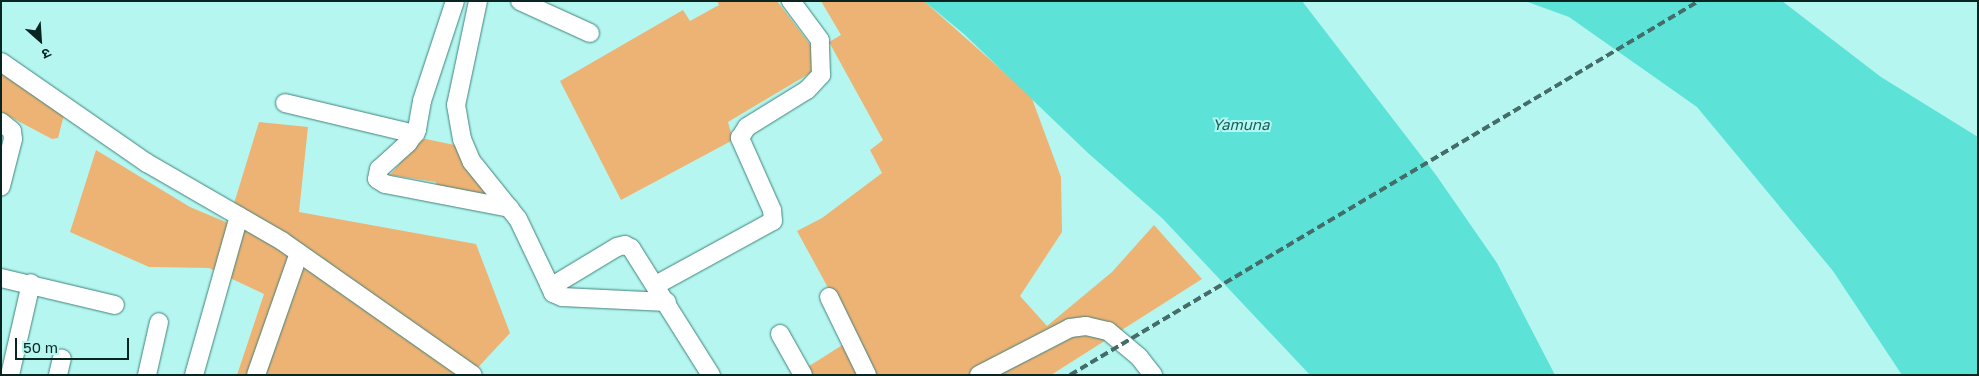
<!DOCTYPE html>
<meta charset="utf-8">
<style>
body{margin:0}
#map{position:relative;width:1979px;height:376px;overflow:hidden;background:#b5f7f0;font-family:"Golos Text","Noto Sans Devanagari",sans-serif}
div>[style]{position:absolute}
.green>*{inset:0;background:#edb375}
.water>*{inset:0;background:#5de2d7}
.roads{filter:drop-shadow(0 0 1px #41827c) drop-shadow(0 0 1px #41827c)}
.street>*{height:18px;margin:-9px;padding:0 9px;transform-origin:9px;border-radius:9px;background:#fff}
.rail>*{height:4px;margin-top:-2px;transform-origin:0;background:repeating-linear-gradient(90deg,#446d69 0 8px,transparent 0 12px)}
span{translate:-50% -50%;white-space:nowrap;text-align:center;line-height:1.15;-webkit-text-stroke:4px #b5f7f0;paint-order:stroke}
.water-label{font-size:15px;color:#14605a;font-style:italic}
.frame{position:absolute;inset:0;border:2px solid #092522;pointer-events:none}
.north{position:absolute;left:15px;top:15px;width:50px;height:50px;-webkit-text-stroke:4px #b5f7f0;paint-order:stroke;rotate:154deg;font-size:14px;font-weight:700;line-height:20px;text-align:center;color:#092522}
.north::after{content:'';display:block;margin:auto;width:18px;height:22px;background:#092522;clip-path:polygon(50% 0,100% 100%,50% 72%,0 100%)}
.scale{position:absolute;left:15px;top:338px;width:114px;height:22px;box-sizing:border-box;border:2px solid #092522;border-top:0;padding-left:6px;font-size:15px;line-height:18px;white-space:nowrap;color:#092522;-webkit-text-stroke:4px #b5f7f0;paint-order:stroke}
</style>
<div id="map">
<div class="green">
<div style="clip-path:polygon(717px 1px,777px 1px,812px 47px,812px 72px,728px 122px,733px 140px,621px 200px,560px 81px,683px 10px,690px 21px,719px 5px)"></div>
<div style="clip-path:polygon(821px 1px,924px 1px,1031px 96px,1061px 177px,1062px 232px,1020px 296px,1047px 326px,1112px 272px,1154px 225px,1202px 279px,1051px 375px,795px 375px,855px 337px,797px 231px,822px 218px,882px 173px,870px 150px,883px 140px,829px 42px,841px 35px)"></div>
<div style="clip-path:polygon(1px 71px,64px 115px,58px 138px,52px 139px,1px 112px)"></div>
<div style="clip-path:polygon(259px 122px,308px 127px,299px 212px,476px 244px,510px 333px,471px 375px,237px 375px,264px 294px,209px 268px,149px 267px,70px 232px,96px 150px,190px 207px,228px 223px)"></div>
<div style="clip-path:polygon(421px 138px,474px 149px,506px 213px,435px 203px,436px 182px,390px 175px)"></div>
</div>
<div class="water">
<div style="clip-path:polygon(924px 1px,1302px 1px,1436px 175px,1497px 263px,1555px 375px,1310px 375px,1162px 218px,1088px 153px,964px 34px)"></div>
<div style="clip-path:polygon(1525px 1px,1782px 1px,1881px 77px,1978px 137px,1978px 375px,1902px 375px,1833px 271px,1697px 107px,1569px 17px)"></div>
</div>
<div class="roads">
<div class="street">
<div style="left:455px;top:1px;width:105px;rotate:108.3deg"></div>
<div style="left:422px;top:101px;width:29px;rotate:100deg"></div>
<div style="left:417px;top:130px;width:16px;rotate:125deg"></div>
<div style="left:408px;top:143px;width:39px;rotate:138deg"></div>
<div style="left:379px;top:169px;width:10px;rotate:101deg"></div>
<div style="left:377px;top:179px;width:9px;rotate:32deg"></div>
<div style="left:385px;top:184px;width:127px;rotate:10.9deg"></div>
<div style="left:478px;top:1px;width:106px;rotate:101.9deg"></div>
<div style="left:456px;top:105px;width:35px;rotate:80deg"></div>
<div style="left:462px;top:139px;width:25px;rotate:67deg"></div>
<div style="left:472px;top:162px;width:73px;rotate:51.1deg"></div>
<div style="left:518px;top:219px;width:72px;rotate:64.5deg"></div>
<div style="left:549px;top:284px;width:5px;rotate:11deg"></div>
<div style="left:554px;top:285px;width:74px;rotate:-31.1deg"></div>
<div style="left:617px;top:247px;width:8px;rotate:-14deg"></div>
<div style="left:625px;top:245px;width:7px;rotate:27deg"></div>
<div style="left:631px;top:248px;width:150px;rotate:57.8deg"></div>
<div style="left:520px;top:1px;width:77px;rotate:24.6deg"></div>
<div style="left:1px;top:62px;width:178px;rotate:34.7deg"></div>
<div style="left:147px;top:163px;width:156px;rotate:30deg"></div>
<div style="left:282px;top:241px;width:233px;rotate:35.1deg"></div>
<div style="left:285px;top:103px;width:134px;rotate:13.4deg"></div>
<div style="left:1px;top:122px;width:14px;rotate:39deg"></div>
<div style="left:12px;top:131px;width:8px;rotate:83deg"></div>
<div style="left:13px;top:139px;width:49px;rotate:104.3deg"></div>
<div style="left:1px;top:278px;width:117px;rotate:13.3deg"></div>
<div style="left:549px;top:284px;width:10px;rotate:66deg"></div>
<div style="left:553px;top:293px;width:10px;rotate:24deg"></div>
<div style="left:562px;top:297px;width:105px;rotate:2.7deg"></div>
<div style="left:656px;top:285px;width:133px;rotate:-28.7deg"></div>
<div style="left:773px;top:221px;width:11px;rotate:-95deg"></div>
<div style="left:772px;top:210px;width:79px;rotate:-114deg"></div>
<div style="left:740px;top:138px;width:13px;rotate:-58deg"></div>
<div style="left:747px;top:127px;width:70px;rotate:-31.7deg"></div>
<div style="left:807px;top:90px;width:21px;rotate:-47deg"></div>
<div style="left:821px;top:75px;width:35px;rotate:-92deg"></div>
<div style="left:820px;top:40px;width:49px;rotate:-126.6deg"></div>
<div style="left:829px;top:297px;width:87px;rotate:64deg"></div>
<div style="left:780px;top:334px;width:47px;rotate:60.7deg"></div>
<div style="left:10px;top:375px;width:94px;rotate:-77.1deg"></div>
<div style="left:58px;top:375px;width:17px;rotate:-77deg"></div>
<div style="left:147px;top:375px;width:54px;rotate:-77.2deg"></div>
<div style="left:194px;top:375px;width:165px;rotate:-74.2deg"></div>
<div style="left:256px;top:375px;width:129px;rotate:-70.6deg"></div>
<div style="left:979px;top:375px;width:102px;rotate:-27.3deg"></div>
<div style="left:1070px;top:328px;width:16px;rotate:-7deg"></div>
<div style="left:1086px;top:326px;width:23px;rotate:13deg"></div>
<div style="left:1108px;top:331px;width:40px;rotate:40deg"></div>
<div style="left:1139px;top:357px;width:23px;rotate:52deg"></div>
</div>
</div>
<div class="rail">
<div style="left:1070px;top:375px;width:732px;rotate:-30.74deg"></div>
</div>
<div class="water-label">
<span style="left:1241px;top:125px">Yamuna</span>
</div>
<div class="frame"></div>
<div class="north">उ</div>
<div class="scale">50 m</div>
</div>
